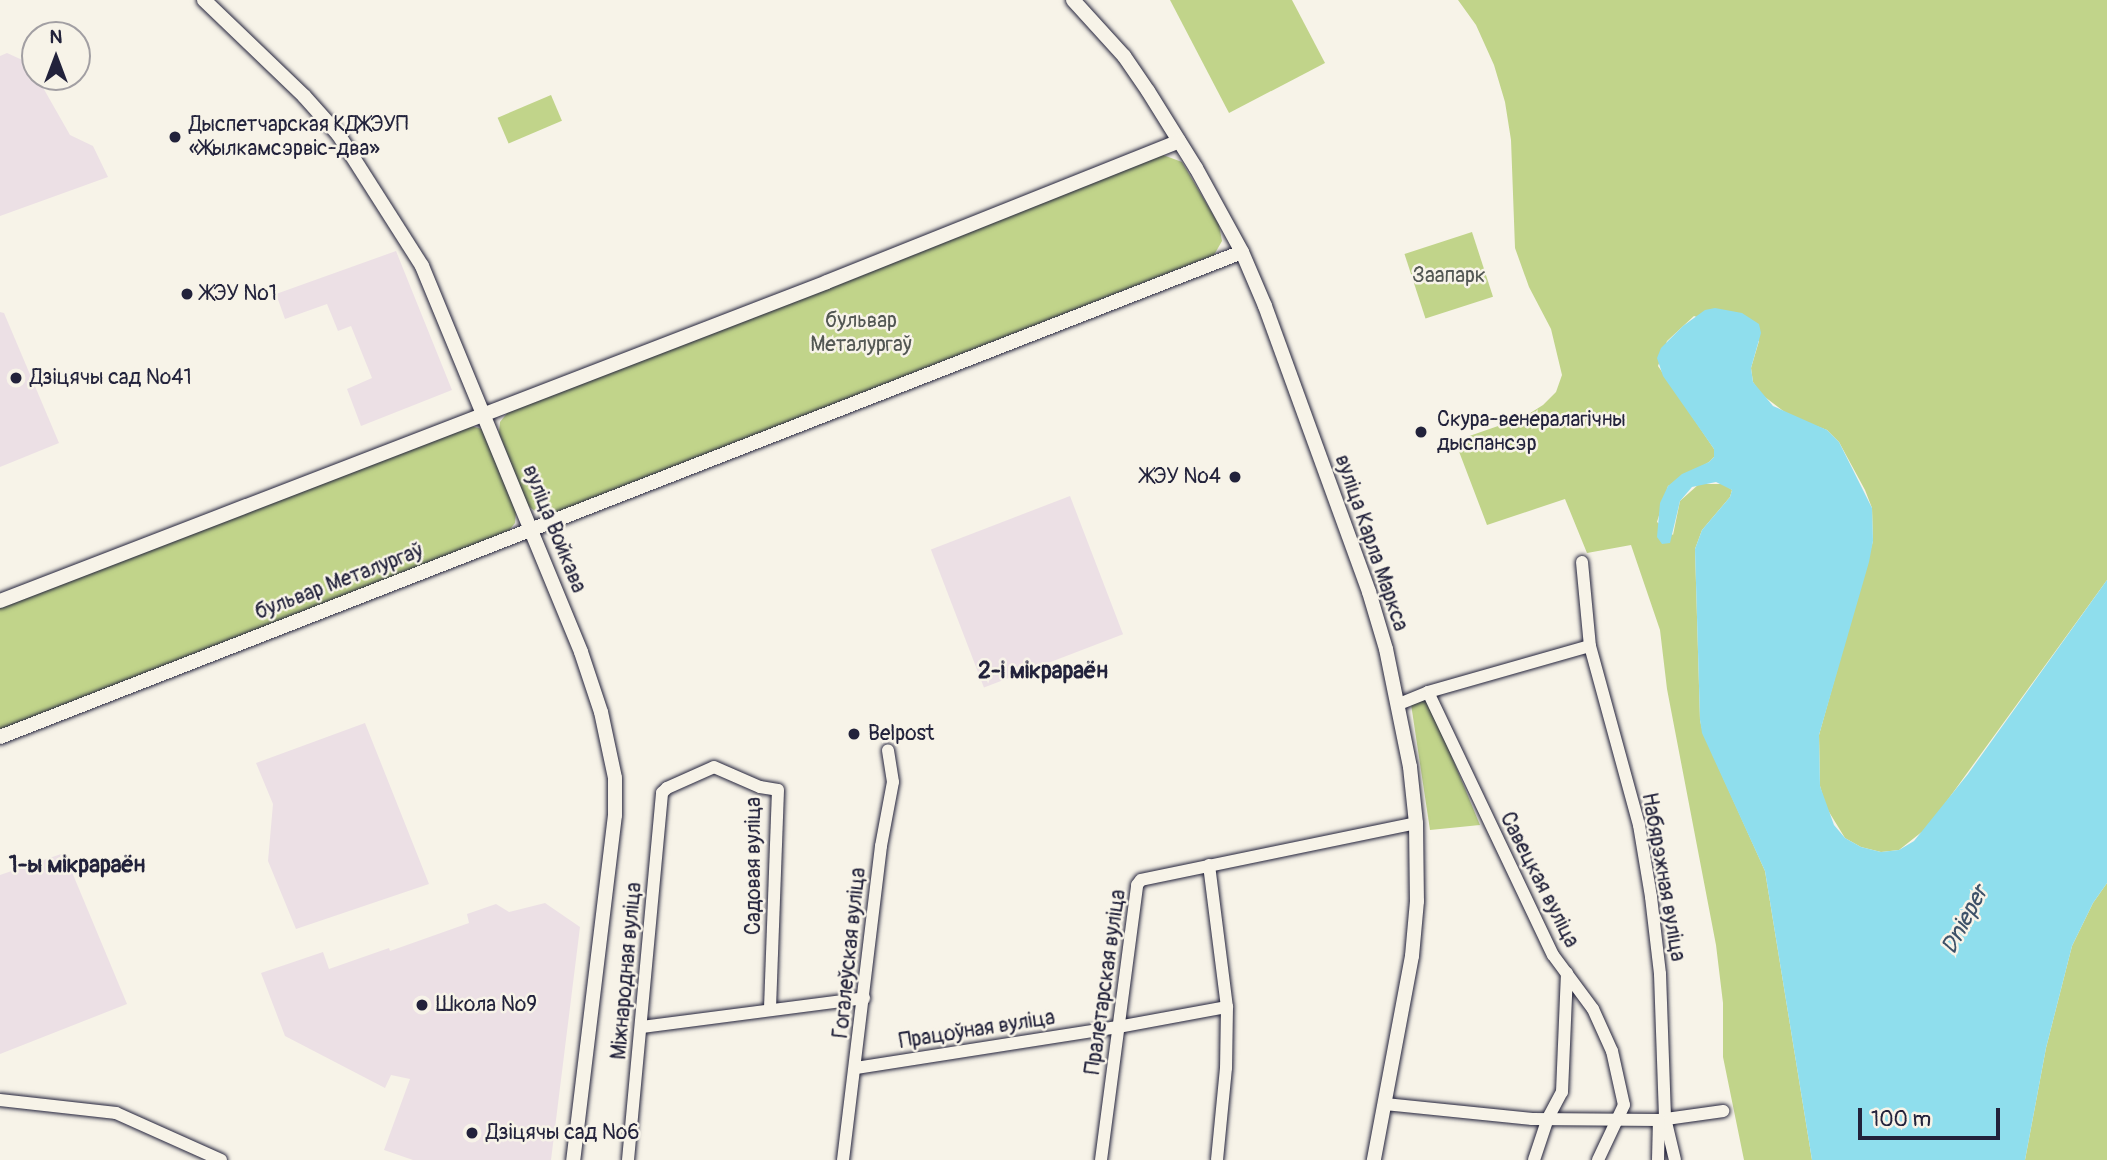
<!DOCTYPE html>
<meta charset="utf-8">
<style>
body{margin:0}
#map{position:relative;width:2107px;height:1160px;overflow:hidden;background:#f7f3e8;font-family:Pangolin,sans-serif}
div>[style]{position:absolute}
.built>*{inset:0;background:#ece0e5;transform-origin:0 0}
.green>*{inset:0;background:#c1d48a;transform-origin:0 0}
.water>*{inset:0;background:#8fdeed}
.roads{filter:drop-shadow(0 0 2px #22223b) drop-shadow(0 0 2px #22223b)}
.minor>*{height:12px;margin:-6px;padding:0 6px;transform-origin:6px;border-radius:6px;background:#f7f3e8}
.major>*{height:14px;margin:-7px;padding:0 7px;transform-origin:7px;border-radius:7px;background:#f7f3e8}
.dots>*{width:19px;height:19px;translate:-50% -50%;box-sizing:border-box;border:4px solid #f7f3e8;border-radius:50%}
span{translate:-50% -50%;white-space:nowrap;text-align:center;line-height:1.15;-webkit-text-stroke:5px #f7f3e8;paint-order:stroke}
.poi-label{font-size:21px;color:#22223b}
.left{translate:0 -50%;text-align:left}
.right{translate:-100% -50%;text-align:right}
.park-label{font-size:21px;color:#525753}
.street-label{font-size:21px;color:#22223b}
.neighbourhood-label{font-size:23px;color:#22223b;font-weight:700}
.water-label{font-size:23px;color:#3d5168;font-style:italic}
.north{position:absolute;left:21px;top:21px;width:70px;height:70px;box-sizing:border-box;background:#f7f3e8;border:2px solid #a29fa3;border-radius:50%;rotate:0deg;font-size:19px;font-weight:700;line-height:28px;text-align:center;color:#22223b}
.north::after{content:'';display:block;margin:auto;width:24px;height:32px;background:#22223b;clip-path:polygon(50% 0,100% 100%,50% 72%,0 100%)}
.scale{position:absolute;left:1858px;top:1108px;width:142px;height:32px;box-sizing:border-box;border:4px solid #22223b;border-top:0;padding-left:9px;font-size:21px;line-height:24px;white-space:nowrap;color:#22223b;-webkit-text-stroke:5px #f7f3e8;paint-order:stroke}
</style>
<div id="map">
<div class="built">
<div style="clip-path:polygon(7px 53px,29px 63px,70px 135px,93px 146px,108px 177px,0 216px,0 56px)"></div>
<div style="clip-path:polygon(396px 251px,452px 390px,361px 426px,347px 389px,372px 378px,351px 326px,338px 331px,327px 304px,285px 319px,276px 294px)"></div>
<div style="clip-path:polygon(0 312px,4px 313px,59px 443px,0 467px)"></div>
<div style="left:1070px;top:496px;width:148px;height:149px;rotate:69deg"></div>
<div style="clip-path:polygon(365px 723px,429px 884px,296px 929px,268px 861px,273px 804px,256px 763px)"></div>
<div style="clip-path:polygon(64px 853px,127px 1004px,0 1054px,0 875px)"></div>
<div style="clip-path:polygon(545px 903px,580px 927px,551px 1160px,413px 1160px,384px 1150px,410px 1079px,391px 1075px,385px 1088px,285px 1036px,261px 973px,323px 952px,329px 969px,389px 948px,390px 951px,469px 923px,467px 914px,496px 904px,509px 912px)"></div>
</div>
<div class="green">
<div style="clip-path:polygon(1170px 0,1292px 0,1325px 63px,1229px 113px)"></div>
<div style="clip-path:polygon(1458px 0,2107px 0,2107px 580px,1928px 827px,1899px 850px,1881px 852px,1861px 847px,1845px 838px,1826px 807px,1820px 786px,1819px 735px,1873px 541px,1872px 508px,1865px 490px,1839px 442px,1827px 430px,1790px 416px,1761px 394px,1753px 382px,1751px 368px,1759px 341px,1694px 316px,1667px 341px,1658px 366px,1714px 449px,1714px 457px,1709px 462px,1668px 486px,1657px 522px,1673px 535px,1680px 501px,1699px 484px,1724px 484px,1732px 490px,1730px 497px,1702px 530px,1695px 549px,1700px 720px,1703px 733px,1765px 871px,1812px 1160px,1744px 1160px,1723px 1057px,1723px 1003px,1716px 945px,1667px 689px,1660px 630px,1631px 545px,1587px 553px,1565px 499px,1487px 525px,1455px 441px,1524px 417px,1543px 405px,1556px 392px,1562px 375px,1551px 329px,1529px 287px,1515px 248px,1511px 140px,1505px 102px,1494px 65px,1476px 25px)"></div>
<div style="left:551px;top:95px;width:28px;height:58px;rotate:67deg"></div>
<div style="clip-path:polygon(1163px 155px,1182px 162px,1219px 225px,1222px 241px,1214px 255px,551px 515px,539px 514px,527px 505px,499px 433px,500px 422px,508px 412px)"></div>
<div style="left:1472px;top:232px;width:68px;height:71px;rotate:72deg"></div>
<div style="clip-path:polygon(471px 426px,482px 429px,516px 512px,515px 523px,507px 533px,0 731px,0 608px)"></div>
<div style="clip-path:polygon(1428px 699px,1480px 825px,1430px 830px,1411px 704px)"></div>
<div style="clip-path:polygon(2107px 883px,2107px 1160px,2025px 1160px,2046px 1048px,2072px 946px,2093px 903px)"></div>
</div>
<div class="water">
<div style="clip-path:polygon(1715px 308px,1742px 313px,1759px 324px,1761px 333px,1751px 368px,1753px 382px,1773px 406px,1827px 430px,1839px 442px,1872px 508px,1873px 541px,1869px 562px,1819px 735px,1820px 786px,1834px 825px,1845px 838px,1861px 847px,1881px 852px,1899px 850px,1914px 841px,1968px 774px,2107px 580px,2107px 883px,2093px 903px,2072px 946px,2046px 1048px,2025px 1160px,1812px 1160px,1765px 871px,1702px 733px,1700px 720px,1695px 549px,1702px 530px,1730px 497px,1732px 490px,1716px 482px,1692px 487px,1680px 501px,1670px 543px,1662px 544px,1657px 537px,1660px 503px,1668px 486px,1682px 474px,1709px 462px,1714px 457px,1714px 449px,1663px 376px,1657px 358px,1661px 348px,1683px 326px,1705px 310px)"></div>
</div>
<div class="roads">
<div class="minor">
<div style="left:1582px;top:562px;width:84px;rotate:84.6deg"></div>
<div style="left:1590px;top:646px;width:186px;rotate:74.7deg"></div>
<div style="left:1639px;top:825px;width:73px;rotate:80.5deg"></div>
<div style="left:1651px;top:897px;width:78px;rotate:83.3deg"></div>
<div style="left:1660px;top:974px;width:144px;rotate:88deg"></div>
<div style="left:1665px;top:1118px;width:43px;rotate:76.6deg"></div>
<div style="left:1428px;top:692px;width:291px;rotate:64.6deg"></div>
<div style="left:1553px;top:955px;width:67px;rotate:53.5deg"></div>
<div style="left:1593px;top:1009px;width:46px;rotate:65.7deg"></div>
<div style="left:1612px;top:1051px;width:55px;rotate:77.5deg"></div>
<div style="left:1624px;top:1105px;width:61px;rotate:115.3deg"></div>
<div style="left:1399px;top:704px;width:31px;rotate:-22deg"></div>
<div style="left:1428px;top:692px;width:168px;rotate:-15.9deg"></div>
<div style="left:1209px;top:865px;width:143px;rotate:82.8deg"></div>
<div style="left:1227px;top:1007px;width:61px;rotate:90.9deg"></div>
<div style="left:1226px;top:1068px;width:92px;rotate:95.6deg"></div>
<div style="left:642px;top:1027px;width:224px;rotate:-7.4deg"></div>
<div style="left:856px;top:1068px;width:265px;rotate:-8.9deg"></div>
<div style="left:1118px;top:1027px;width:111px;rotate:-10.4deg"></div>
<div style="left:0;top:1100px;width:117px;rotate:6.4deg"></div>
<div style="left:116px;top:1113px;width:115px;rotate:24.1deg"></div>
<div style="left:1385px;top:1104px;width:148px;rotate:5.8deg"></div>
<div style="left:1532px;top:1119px;width:127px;rotate:0.5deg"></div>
<div style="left:1659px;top:1120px;width:65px;rotate:-8deg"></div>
<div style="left:628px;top:1160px;width:369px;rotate:-84.7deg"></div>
<div style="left:662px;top:793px;width:7px;rotate:-45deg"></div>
<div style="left:667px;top:788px;width:51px;rotate:-24.1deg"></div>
<div style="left:714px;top:767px;width:50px;rotate:23.5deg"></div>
<div style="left:760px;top:787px;width:18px;rotate:9deg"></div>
<div style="left:778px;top:790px;width:218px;rotate:92.1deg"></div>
<div style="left:843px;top:1160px;width:316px;rotate:-83.1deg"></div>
<div style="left:881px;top:846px;width:65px;rotate:-79.4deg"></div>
<div style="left:893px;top:782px;width:32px;rotate:-99deg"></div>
<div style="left:1101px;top:1160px;width:277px;rotate:-82.5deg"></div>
<div style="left:1137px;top:885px;width:6px;rotate:-51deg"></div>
<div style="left:1141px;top:880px;width:281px;rotate:-11.7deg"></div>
<div style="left:1534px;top:1160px;width:44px;rotate:-71.6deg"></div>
<div style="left:1548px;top:1118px;width:30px;rotate:-62deg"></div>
<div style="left:1562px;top:1092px;width:119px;rotate:-87.6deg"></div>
<div style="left:1658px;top:1160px;width:40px;rotate:-88.6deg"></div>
</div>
<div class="major">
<div style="left:204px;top:0;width:139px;rotate:43.8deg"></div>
<div style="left:304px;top:96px;width:51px;rotate:48.2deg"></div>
<div style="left:338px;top:134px;width:156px;rotate:57.5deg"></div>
<div style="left:422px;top:266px;width:417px;rotate:67.6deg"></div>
<div style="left:581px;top:652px;width:63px;rotate:71.6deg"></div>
<div style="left:601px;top:712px;width:67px;rotate:78deg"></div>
<div style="left:615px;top:778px;width:37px;rotate:90deg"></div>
<div style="left:615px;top:815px;width:348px;rotate:96.9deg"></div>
<div style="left:1073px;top:0;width:76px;rotate:47.7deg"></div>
<div style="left:1124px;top:56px;width:42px;rotate:55.6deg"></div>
<div style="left:1148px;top:91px;width:91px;rotate:58.1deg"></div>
<div style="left:1196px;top:168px;width:96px;rotate:61.3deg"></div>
<div style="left:1242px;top:252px;width:59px;rotate:66.9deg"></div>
<div style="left:1265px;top:306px;width:304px;rotate:70deg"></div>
<div style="left:1369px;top:592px;width:59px;rotate:73.4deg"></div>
<div style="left:1386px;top:649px;width:120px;rotate:78.5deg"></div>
<div style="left:1410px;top:767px;width:56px;rotate:83.9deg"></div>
<div style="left:1416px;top:823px;width:78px;rotate:89.3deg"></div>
<div style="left:1417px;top:901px;width:55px;rotate:95.2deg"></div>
<div style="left:1412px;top:956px;width:208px;rotate:100.6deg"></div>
<div style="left:0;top:601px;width:886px;rotate:-21.09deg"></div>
<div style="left:827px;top:282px;width:379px;rotate:-21.8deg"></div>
<div style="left:0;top:737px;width:1333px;rotate:-21.33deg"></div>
</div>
</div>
<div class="dots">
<div style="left:175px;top:137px;background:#22223b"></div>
<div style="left:187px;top:294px;background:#22223b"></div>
<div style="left:16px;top:378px;background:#22223b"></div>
<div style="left:1421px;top:432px;background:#22223b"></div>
<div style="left:1235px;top:477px;background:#22223b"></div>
<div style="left:854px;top:734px;background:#22223b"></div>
<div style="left:422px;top:1005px;background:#22223b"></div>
<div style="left:472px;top:1133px;background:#22223b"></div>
</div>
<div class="poi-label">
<span class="left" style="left:189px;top:137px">Дыспетчарская КДЖЭУП<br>«Жылкамсэрвіс-два»</span>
<span class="left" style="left:201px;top:294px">ЖЭУ №1</span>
<span class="left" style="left:30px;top:378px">Дзіцячы сад №41</span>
<span class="left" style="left:1437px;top:432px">Скура-венералагічны<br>дыспансэр</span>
<span class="right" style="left:1221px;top:477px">ЖЭУ №4</span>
<span class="left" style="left:868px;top:734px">Belpost</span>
<span class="left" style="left:436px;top:1005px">Школа №9</span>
<span class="left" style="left:486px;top:1133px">Дзіцячы сад №6</span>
</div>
<div class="park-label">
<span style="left:1449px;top:276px">Заапарк</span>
<span style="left:861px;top:333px">бульвар<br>Металургаў</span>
</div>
<div class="street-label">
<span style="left:554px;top:529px;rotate:68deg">вуліца Войкава</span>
<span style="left:1371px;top:543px;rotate:71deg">вуліца Карла Маркса</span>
<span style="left:339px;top:582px;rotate:-21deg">бульвар Металургаў</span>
<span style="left:754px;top:866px;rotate:-90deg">Садовая вуліца</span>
<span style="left:1663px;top:877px;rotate:80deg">Набярэжная вуліца</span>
<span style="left:1539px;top:880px;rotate:63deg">Савецкая вуліца</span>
<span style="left:850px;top:953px;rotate:-84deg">Гогалеўская вуліца</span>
<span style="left:627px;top:971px;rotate:-85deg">Міжнародная вуліца</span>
<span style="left:1106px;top:982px;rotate:-82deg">Пралетарская вуліца</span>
<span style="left:977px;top:1030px;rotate:-9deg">Працоўная вуліца</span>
</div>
<div class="neighbourhood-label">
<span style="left:1043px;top:671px">2-і мікрараён</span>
<span style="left:77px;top:865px">1-ы мікрараён</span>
</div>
<div class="water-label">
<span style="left:1965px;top:920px;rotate:-62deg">Dnieper</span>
</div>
<div class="north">N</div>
<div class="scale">100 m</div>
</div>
